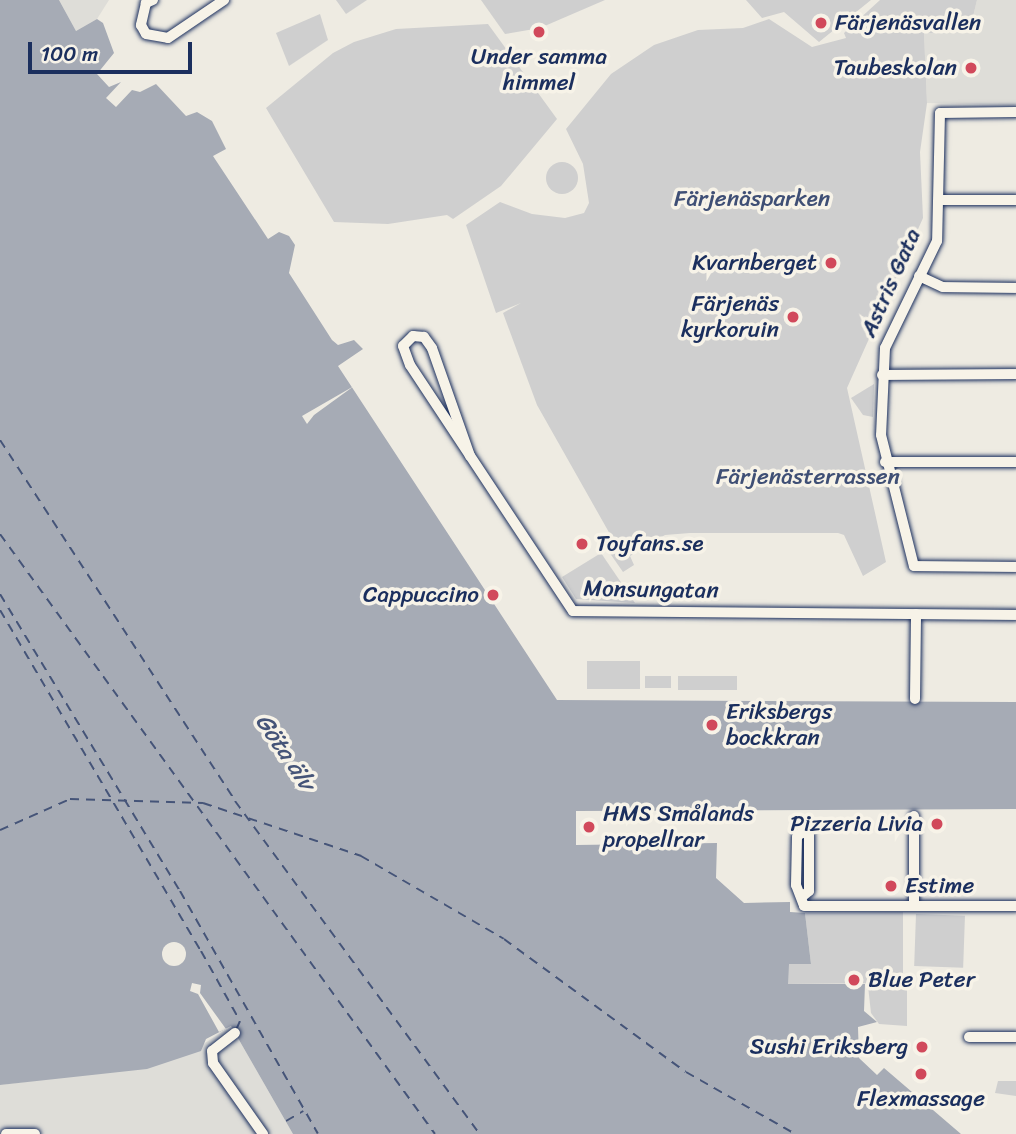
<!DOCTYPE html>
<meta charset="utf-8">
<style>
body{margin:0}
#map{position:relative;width:1016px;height:1134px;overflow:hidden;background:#eeebe2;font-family:Sriracha,sans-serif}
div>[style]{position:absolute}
.built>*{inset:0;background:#deddd8}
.green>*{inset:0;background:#cfcfcf;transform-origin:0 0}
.round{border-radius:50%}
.water>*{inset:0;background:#a6abb5}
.pier>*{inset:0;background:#eeebe2}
.ferry>*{height:2px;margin-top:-1px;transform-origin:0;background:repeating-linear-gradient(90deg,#455478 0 9px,transparent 0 16px)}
.roads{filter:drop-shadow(0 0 2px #1b2f5e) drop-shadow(0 0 2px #1b2f5e)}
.minor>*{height:10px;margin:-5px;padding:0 5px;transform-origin:5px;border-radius:5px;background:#f7f3e8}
.dots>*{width:19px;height:19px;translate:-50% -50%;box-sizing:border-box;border:4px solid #f7f3e8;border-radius:50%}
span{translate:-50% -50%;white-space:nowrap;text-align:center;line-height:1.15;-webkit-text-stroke:7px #f7f3e8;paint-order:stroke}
.poi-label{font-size:23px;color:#1b2f5e}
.left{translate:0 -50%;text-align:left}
.right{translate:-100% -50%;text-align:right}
.park-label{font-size:23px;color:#3f4f75}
.street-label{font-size:23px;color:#1b2f5e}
.water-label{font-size:24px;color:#455478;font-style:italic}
.scale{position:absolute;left:28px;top:42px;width:164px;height:32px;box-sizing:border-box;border:4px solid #1b2f5e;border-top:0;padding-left:9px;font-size:21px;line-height:24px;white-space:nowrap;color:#1b2f5e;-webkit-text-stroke:5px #f7f3e8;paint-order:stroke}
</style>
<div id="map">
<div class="built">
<div style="clip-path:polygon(59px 0,109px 0,97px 19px,76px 31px)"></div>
<div style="clip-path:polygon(977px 0,1016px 0,1016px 105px,927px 103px,924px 32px,942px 33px,972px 21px)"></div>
<div style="clip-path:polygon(231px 1026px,293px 1134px,0 1134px,0 1085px,143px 1067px,202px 1045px)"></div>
</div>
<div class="green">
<div style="clip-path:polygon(336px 0,367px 0,346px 14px)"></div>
<div style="clip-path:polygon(481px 0,605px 0,540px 28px,505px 34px)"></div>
<div style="clip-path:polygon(746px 0,871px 0,819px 42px,784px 12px,762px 18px)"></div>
<div style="clip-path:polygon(880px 0,977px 0,972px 21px,942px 33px,924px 33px,927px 103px,920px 152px,923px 218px,847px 388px,886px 562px,863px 576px,844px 535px,838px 533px,690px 533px,665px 535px,630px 556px,634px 565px,623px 572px,607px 549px,615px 543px,537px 405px,503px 313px,521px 303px,496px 313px,466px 225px,500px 202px,532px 214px,565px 218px,584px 213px,589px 203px,583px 164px,566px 129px,611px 74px,654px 45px,698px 30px,743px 28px,769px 19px,812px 47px,846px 38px,844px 33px)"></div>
<div style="clip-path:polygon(320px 14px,328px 40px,289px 66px,276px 33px)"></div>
<div style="clip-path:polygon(488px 24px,557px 119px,501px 186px,453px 219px,447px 215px,388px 224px,334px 222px,266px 108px,333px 53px,354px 42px,396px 29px)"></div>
<div class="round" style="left:546px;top:162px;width:32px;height:32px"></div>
<div style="clip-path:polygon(874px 384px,874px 385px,873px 417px,863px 415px,851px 398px)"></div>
<div style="clip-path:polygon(601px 553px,635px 603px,576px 599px,562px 577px)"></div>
<div style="left:587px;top:661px;width:53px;height:28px"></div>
<div style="left:645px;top:676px;width:26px;height:12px"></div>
<div style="left:678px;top:676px;width:59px;height:14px"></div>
<div style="clip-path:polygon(903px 912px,903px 983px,788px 984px,788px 964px,811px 964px,805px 913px)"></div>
<div style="left:916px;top:914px;width:49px;height:52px;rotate:2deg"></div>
<div style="clip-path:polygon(907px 985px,907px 1026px,879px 1024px,871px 1013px,868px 986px)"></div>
<div style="clip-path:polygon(998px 1081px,1016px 1081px,1016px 1096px,995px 1093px)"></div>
</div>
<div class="water">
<div style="clip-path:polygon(0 0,59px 0,76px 31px,97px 19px,103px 23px,114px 53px,97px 74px,109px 87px,121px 82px,106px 98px,116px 107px,132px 90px,140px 92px,156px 84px,186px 116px,197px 112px,212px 121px,226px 149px,213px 156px,268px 239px,279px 232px,289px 236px,295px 245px,289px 273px,332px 340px,338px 345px,354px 340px,363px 349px,338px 366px,557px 700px,1016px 702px,1016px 809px,576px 811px,576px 845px,717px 843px,716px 878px,744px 903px,790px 902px,790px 912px,805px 913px,811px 964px,789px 964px,788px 984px,865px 984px,864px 1011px,877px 1022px,858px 1027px,859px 1058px,877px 1075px,884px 1068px,961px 1134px,293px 1134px,231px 1026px,206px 1039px,201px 1051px,147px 1069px,0 1085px)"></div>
</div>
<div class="pier">
<div style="clip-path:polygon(354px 386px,314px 415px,307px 424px,302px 416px)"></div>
<div class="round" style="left:162px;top:942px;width:24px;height:24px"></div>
<div style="clip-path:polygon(192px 983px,201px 985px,200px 993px,226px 1029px,219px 1032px,198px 994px,190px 991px)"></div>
</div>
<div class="ferry">
<div style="left:0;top:440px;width:431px;rotate:56.9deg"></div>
<div style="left:235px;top:801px;width:413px;rotate:53.7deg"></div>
<div style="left:0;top:534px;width:741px;rotate:54.06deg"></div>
<div style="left:0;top:594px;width:347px;rotate:58.8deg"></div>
<div style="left:180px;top:891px;width:279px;rotate:60.4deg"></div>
<div style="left:0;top:610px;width:396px;rotate:59.5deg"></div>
<div style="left:201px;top:951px;width:80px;rotate:60.9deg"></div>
<div style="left:240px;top:1021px;width:10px;rotate:114deg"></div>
<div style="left:0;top:830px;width:77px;rotate:-23.9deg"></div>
<div style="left:70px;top:799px;width:133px;rotate:1.7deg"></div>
<div style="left:203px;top:803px;width:167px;rotate:18.5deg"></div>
<div style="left:361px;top:856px;width:165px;rotate:30.1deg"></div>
<div style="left:504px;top:939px;width:225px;rotate:36.2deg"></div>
<div style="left:686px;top:1072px;width:125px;rotate:29.6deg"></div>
<div style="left:286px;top:1121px;width:20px;rotate:-30deg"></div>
</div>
<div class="roads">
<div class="minor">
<div style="left:153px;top:0;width:8px;rotate:157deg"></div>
<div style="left:146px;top:3px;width:23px;rotate:103deg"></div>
<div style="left:141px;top:25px;width:10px;rotate:61deg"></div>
<div style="left:146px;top:34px;width:22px;rotate:10deg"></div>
<div style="left:168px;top:38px;width:68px;rotate:-34.2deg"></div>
<div style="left:1016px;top:112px;width:76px;rotate:179.2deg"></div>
<div style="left:940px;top:113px;width:128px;rotate:91.3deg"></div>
<div style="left:937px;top:241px;width:119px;rotate:115.9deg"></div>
<div style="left:885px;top:348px;width:87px;rotate:92.6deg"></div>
<div style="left:881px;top:435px;width:135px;rotate:75.9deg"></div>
<div style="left:914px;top:566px;width:102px;rotate:0.6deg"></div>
<div style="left:939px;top:200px;width:77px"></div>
<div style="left:919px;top:276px;width:26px;rotate:25deg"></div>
<div style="left:943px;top:287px;width:73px;rotate:0.8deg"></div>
<div style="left:882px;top:375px;width:134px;rotate:-0.4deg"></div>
<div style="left:470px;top:456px;width:114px;rotate:-109.4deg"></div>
<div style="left:432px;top:348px;width:14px;rotate:-126deg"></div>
<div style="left:424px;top:337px;width:11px;rotate:-175deg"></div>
<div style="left:413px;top:336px;width:14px;rotate:135deg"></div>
<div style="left:403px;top:346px;width:20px;rotate:70deg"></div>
<div style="left:410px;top:365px;width:295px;rotate:56.5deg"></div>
<div style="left:573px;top:611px;width:443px;rotate:0.5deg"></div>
<div style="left:885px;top:462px;width:131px"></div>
<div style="left:915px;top:699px;width:85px;rotate:-89.3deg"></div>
<div style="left:914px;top:816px;width:88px;rotate:90deg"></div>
<div style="left:803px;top:896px;width:8px;rotate:-40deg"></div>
<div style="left:809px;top:891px;width:56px;rotate:-90deg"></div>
<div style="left:809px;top:835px;width:8px;rotate:-157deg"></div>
<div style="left:802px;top:832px;width:7px;rotate:135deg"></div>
<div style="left:797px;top:837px;width:48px;rotate:91.2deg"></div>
<div style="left:796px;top:885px;width:22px;rotate:69deg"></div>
<div style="left:804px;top:906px;width:212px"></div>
<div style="left:235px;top:1033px;width:29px;rotate:142deg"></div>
<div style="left:212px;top:1051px;width:12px;rotate:85deg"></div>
<div style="left:213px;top:1063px;width:87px;rotate:54.8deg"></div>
<div style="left:969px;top:1037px;width:47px"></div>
<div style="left:6px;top:1134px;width:29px"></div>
</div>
</div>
<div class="dots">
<div style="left:821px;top:23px;background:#d1495b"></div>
<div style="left:539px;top:32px;background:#d1495b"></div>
<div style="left:971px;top:68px;background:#d1495b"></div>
<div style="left:831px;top:263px;background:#d1495b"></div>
<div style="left:793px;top:317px;background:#d1495b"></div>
<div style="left:582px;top:544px;background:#d1495b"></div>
<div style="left:493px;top:595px;background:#d1495b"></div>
<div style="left:712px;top:725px;background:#d1495b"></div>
<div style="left:937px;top:824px;background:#d1495b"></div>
<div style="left:589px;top:827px;background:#d1495b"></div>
<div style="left:891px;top:886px;background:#d1495b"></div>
<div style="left:854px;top:980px;background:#d1495b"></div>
<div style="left:922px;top:1047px;background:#d1495b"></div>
<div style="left:921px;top:1074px;background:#d1495b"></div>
</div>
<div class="poi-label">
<span class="left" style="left:835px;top:23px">Färjenäsvallen</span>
<span style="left:539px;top:70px">Under samma<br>himmel</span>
<span class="right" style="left:957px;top:68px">Taubeskolan</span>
<span class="right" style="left:817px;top:263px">Kvarnberget</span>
<span class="right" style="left:779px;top:317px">Färjenäs<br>kyrkoruin</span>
<span class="left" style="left:596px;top:544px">Toyfans.se</span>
<span class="right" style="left:479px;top:595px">Cappuccino</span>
<span class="left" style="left:726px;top:725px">Eriksbergs<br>bockkran</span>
<span class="left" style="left:603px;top:827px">HMS Smålands<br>propellrar</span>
<span class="right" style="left:923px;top:824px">Pizzeria Livia</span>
<span class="left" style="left:905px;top:886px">Estime</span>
<span class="left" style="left:868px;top:980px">Blue Peter</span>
<span class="right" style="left:908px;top:1047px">Sushi Eriksberg</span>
<span style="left:921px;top:1099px">Flexmassage</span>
</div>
<div class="park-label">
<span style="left:752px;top:199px">Färjenäsparken</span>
<span style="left:808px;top:477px">Färjenästerrassen</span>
</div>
<div class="street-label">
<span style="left:891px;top:283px;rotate:-66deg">Astris Gata</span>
<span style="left:651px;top:590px;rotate:1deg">Monsungatan</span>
</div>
<div class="water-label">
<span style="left:285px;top:752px;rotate:56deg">Göta älv</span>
</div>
<div class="scale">100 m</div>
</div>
